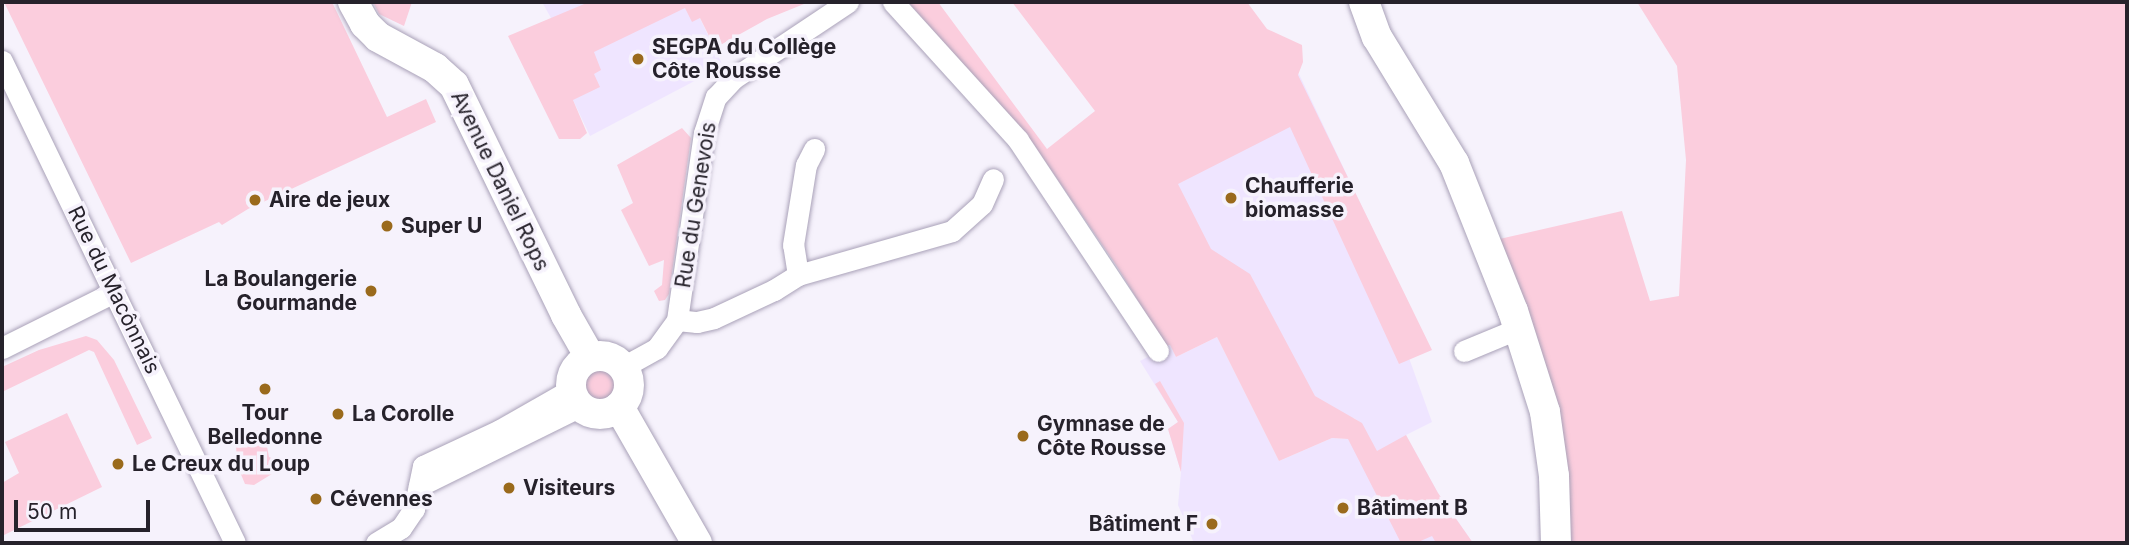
<!DOCTYPE html>
<meta charset="utf-8">
<style>
body{margin:0}
#map{position:relative;width:2129px;height:545px;overflow:hidden;background:#f6f2fc;font-family:Inter,sans-serif}
div>[style]{position:absolute}
.built>*{inset:0;background:#efe5ff}
.green>*{inset:0;background:#fbcddd}
.round{border-radius:50%}
.roads{filter:drop-shadow(0 0 2px #a9a1b8) drop-shadow(0 0 2px #a9a1b8)}
.minor>*{height:21px;margin:-10.5px;padding:0 10.5px;transform-origin:10.5px;border-radius:10.5px;background:#fff}
.secondary>*{height:30px;margin:-15px;padding:0 15px;transform-origin:15px;border-radius:15px;background:#fff}
.secondary>.ring{margin:-15px;padding:0;box-sizing:content-box;background:none;border:30px solid #fff;border-radius:50%}
.dots>*{width:19px;height:19px;translate:-50% -50%;box-sizing:border-box;border:4px solid #f6f2fc;border-radius:50%}
span{translate:-50% -50%;white-space:nowrap;text-align:center;line-height:1.15;-webkit-text-stroke:7px #f6f2fc;paint-order:stroke}
.poi-label{font-size:21px;color:#26222b;font-weight:700}
.left{translate:0 -50%;text-align:left}
.right{translate:-100% -50%;text-align:right}
.street-label{font-size:21px;color:#26222b}
.frame{position:absolute;inset:0;border:4px solid #26222b;pointer-events:none}
.scale{position:absolute;left:14px;top:500px;width:136px;height:32px;box-sizing:border-box;border:4px solid #26222b;border-top:0;padding-left:9px;font-size:21px;line-height:24px;white-space:nowrap;color:#26222b;-webkit-text-stroke:5px #f6f2fc;paint-order:stroke}
</style>
<div id="map">
<div class="built">
<div style="clip-path:polygon(542px 2px,692px 2px,723px 66px,590px 136px,573px 100px,551px 18px)"></div>
<div style="clip-path:polygon(1299px 74px,1430px 350px,1409px 358px,1432px 422px,1406px 435px,1438px 493px,1473px 543px,1194px 543px,1178px 505px,1181px 472px,1168px 429px,1178px 422px,1140px 361px,1170px 345px,1176px 357px,1217px 337px,1279px 461px,1332px 438px,1348px 439px,1362px 424px,1354px 418px,1299px 440px,1128px 153px,1266px 85px)"></div>
</div>
<div class="green">
<div style="clip-path:polygon(4px 2px,332px 2px,387px 117px,426px 99px,436px 122px,248px 209px,222px 225px,219px 222px,131px 263px)"></div>
<div style="clip-path:polygon(373px 2px,412px 2px,404px 26px,379px 14px)"></div>
<div style="clip-path:polygon(589px 2px,803px 2px,804px 4px,767px 19px,715px 48px,700px 18px,692px 22px,685px 8px,594px 52px,601px 70px,594px 74px,600px 87px,573px 100px,587px 133px,580px 139px,559px 139px,508px 36px)"></div>
<div style="clip-path:polygon(908px 2px,938px 2px,1047px 149px,1095px 111px,1012px 2px,1247px 2px,1267px 29px,1302px 45px,1303px 62px,1298px 75px,1432px 350px,1399px 364px,1290px 127px,1178px 184px,1211px 249px,1250px 274px,1315px 396px,1362px 423px,1377px 451px,1406px 435px,1438px 493px,1473px 543px,1436px 543px,1432px 536px,1416px 543px,1401px 543px,1348px 439px,1332px 438px,1279px 461px,1217px 337px,1176px 357px,1170px 345px,1166px 346px,1116px 265px,1034px 145px)"></div>
<div style="clip-path:polygon(1637px 2px,2127px 2px,2127px 543px,1569px 543px,1495px 240px,1622px 211px,1650px 301px,1679px 296px,1686px 160px,1677px 66px)"></div>
<div style="clip-path:polygon(682px 128px,691px 138px,669px 294px,665px 300px,659px 301px,654px 291px,662px 285px,664px 260px,649px 266px,621px 210px,633px 203px,617px 165px)"></div>
<div style="clip-path:polygon(86px 336px,97px 340px,114px 360px,152px 438px,137px 445px,94px 352px,89px 350px,2px 392px,2px 367px,39px 350px)"></div>
<div class="round" style="left:577px;top:362px;width:44px;height:44px"></div>
<div style="clip-path:polygon(1160px 381px,1184px 423px,1181px 472px,1168px 429px,1178px 422px,1155px 384px)"></div>
<div style="clip-path:polygon(67px 413px,102px 487px,2px 536px,2px 483px,19px 473px,5px 442px)"></div>
<div style="clip-path:polygon(257px 430px,266px 441px,269px 457px,276px 460px,280px 469px,254px 485px,245px 484px,237px 465px,236px 444px,242px 434px)"></div>
</div>
<div class="roads">
<div class="minor">
<div style="left:893px;top:2px;width:186px;rotate:47.8deg"></div>
<div style="left:1018px;top:140px;width:253px;rotate:56.4deg"></div>
<div style="left:2px;top:61px;width:535px;rotate:64.2deg"></div>
<div style="left:798px;top:275px;width:30px;rotate:-99deg"></div>
<div style="left:793px;top:245px;width:81px;rotate:-80.8deg"></div>
<div style="left:806px;top:165px;width:18px;rotate:-63deg"></div>
<div style="left:677px;top:320px;width:20px;rotate:6deg"></div>
<div style="left:697px;top:322px;width:17px;rotate:-13deg"></div>
<div style="left:714px;top:318px;width:66px;rotate:-25deg"></div>
<div style="left:774px;top:290px;width:28px;rotate:-32deg"></div>
<div style="left:798px;top:275px;width:160px;rotate:-15.9deg"></div>
<div style="left:952px;top:231px;width:40px;rotate:-42deg"></div>
<div style="left:982px;top:204px;width:27px;rotate:-66deg"></div>
<div style="left:2px;top:348px;width:125px;rotate:-26.6deg"></div>
<div style="left:1464px;top:351px;width:57px;rotate:-22.5deg"></div>
<div style="left:623px;top:367px;width:39px;rotate:-29deg"></div>
<div style="left:657px;top:348px;width:34px;rotate:-54deg"></div>
<div style="left:677px;top:320px;width:189px;rotate:-81.8deg"></div>
<div style="left:704px;top:133px;width:38px;rotate:-72deg"></div>
<div style="left:716px;top:97px;width:26px;rotate:-47deg"></div>
<div style="left:734px;top:78px;width:137px;rotate:-33.7deg"></div>
<div style="left:419px;top:486px;width:181px;rotate:-26.3deg"></div>
<div style="left:376px;top:543px;width:29px;rotate:-31deg"></div>
<div style="left:401px;top:528px;width:23px;rotate:-56deg"></div>
<div style="left:414px;top:509px;width:44px;rotate:-78.2deg"></div>
<div style="left:423px;top:466px;width:85px;rotate:-25.1deg"></div>
<div style="left:500px;top:430px;width:83px;rotate:-29.7deg"></div>
</div>
<div class="secondary">
<div style="left:353px;top:2px;width:25px;rotate:61deg"></div>
<div style="left:365px;top:24px;width:18px;rotate:45deg"></div>
<div style="left:378px;top:37px;width:65px;rotate:28.5deg"></div>
<div style="left:435px;top:68px;width:25px;rotate:42deg"></div>
<div style="left:454px;top:85px;width:256px;rotate:64deg"></div>
<div style="left:566px;top:315px;width:48px;rotate:60.3deg"></div>
<div style="left:1364px;top:2px;width:37px;rotate:70deg"></div>
<div style="left:1377px;top:37px;width:148px;rotate:58.6deg"></div>
<div style="left:1454px;top:163px;width:159px;rotate:68.3deg"></div>
<div style="left:1513px;top:311px;width:106px;rotate:72.4deg"></div>
<div style="left:1545px;top:412px;width:65px;rotate:82deg"></div>
<div style="left:1554px;top:476px;width:67px;rotate:88.3deg"></div>
<div class="ring" style="left:571px;top:356px;width:28px;height:28px"></div>
<div style="left:619px;top:407px;width:157px;rotate:60.2deg"></div>
</div>
</div>
<div class="dots">
<div style="left:638px;top:59px;background:#9a6a1c"></div>
<div style="left:1231px;top:198px;background:#9a6a1c"></div>
<div style="left:255px;top:200px;background:#9a6a1c"></div>
<div style="left:387px;top:226px;background:#9a6a1c"></div>
<div style="left:371px;top:291px;background:#9a6a1c"></div>
<div style="left:265px;top:389px;background:#9a6a1c"></div>
<div style="left:338px;top:414px;background:#9a6a1c"></div>
<div style="left:1023px;top:436px;background:#9a6a1c"></div>
<div style="left:118px;top:464px;background:#9a6a1c"></div>
<div style="left:509px;top:488px;background:#9a6a1c"></div>
<div style="left:316px;top:499px;background:#9a6a1c"></div>
<div style="left:1343px;top:508px;background:#9a6a1c"></div>
<div style="left:1212px;top:524px;background:#9a6a1c"></div>
</div>
<div class="poi-label">
<span class="left" style="left:652px;top:59px">SEGPA du Collège<br>Côte Rousse</span>
<span class="left" style="left:1245px;top:198px">Chaufferie<br>biomasse</span>
<span class="left" style="left:269px;top:200px">Aire de jeux</span>
<span class="left" style="left:401px;top:226px">Super U</span>
<span class="right" style="left:357px;top:291px">La Boulangerie<br>Gourmande</span>
<span style="left:265px;top:425px">Tour<br>Belledonne</span>
<span class="left" style="left:352px;top:414px">La Corolle</span>
<span class="left" style="left:1037px;top:436px">Gymnase de<br>Côte Rousse</span>
<span class="left" style="left:132px;top:464px">Le Creux du Loup</span>
<span class="left" style="left:523px;top:488px">Visiteurs</span>
<span class="left" style="left:330px;top:499px">Cévennes</span>
<span class="left" style="left:1357px;top:508px">Bâtiment B</span>
<span class="right" style="left:1198px;top:524px">Bâtiment F</span>
</div>
<div class="street-label">
<span style="left:500px;top:181px;rotate:64deg">Avenue Daniel Rops</span>
<span style="left:696px;top:205px;rotate:-81deg">Rue du Genevois</span>
<span style="left:114px;top:290px;rotate:64deg">Rue du Macônnais</span>
</div>
<div class="frame"></div>
<div class="scale">50 m</div>
</div>
